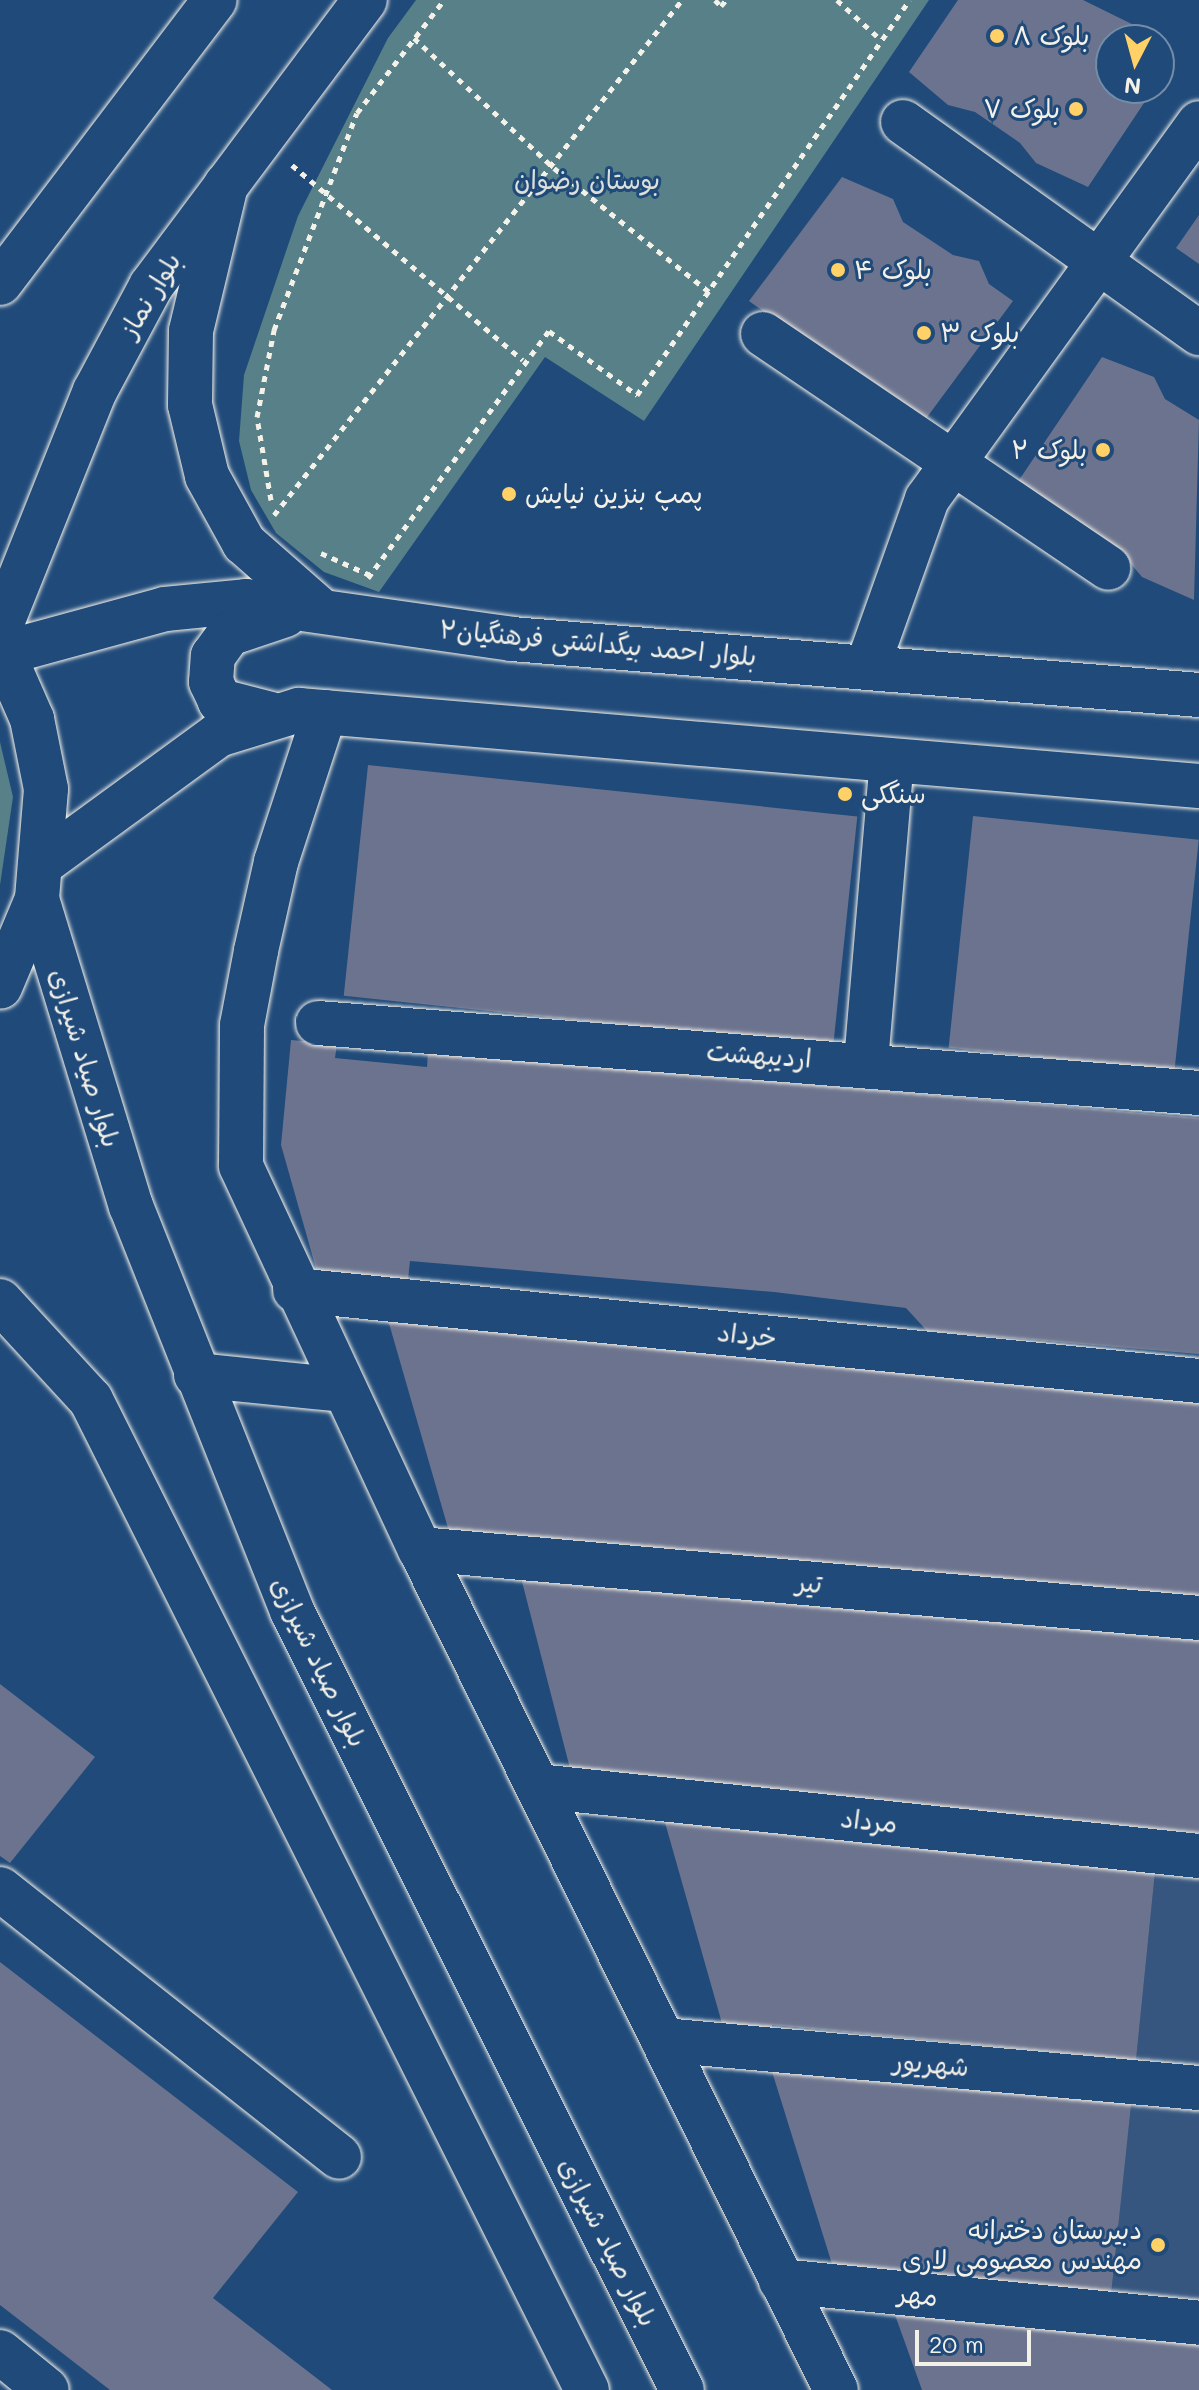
<!DOCTYPE html>
<meta charset="utf-8">
<style>
body{margin:0}
#map{position:relative;width:1199px;height:2390px;overflow:hidden;background:#1f4a7a;font-family:Mali,"Playpen Sans Arabic",sans-serif}
div>[style]{position:absolute}
.built>*{inset:0;background:#365680}
.green>*{inset:0;background:#578088}
.building>*{inset:0;background:#6b738e;transform-origin:0 0}
.path>*{height:5px;margin-top:-2.5px;transform-origin:0;background:repeating-linear-gradient(90deg,#f4f1e8 0 6px,transparent 0 12px)}
.roads{filter:drop-shadow(0 0 2px #f4f1e8) drop-shadow(0 0 2px #f4f1e8)}
.street>*{height:44px;margin:-22px;padding:0 22px;transform-origin:22px;border-radius:22px;background:#1f4a7a}
.secondary>*{height:44px;margin:-22px;padding:0 22px;transform-origin:22px;border-radius:22px;background:#1f4a7a}
.highway>*{height:44px;margin:-22px;padding:0 22px;transform-origin:22px;border-radius:22px;background:#1f4a7a}
.dots>*{width:22px;height:22px;translate:-50% -50%;box-sizing:border-box;border:4px solid #1f4a7a;border-radius:50%}
span{translate:-50% -50%;white-space:nowrap;text-align:center;line-height:1.15;-webkit-text-stroke:6px #1f4a7a;paint-order:stroke}
.poi-label{font-size:26px;color:#f4f1e8}
.left{translate:0 -50%;text-align:left}
.right{translate:-100% -50%;text-align:right}
.park-label{font-size:26px;color:#dce0da}
.street-label{font-size:26px;color:#f4f1e8}
.north{position:absolute;left:1095px;top:24px;width:80px;height:80px;box-sizing:border-box;background:#1f4a7a;border:2px solid #748da6;border-radius:50%;rotate:186deg;font-size:22px;font-weight:700;line-height:32px;text-align:center;color:#f4f1e8}
.north::after{content:'';display:block;margin:auto;width:28px;height:36px;background:#ffd166;clip-path:polygon(50% 0,100% 100%,50% 72%,0 100%)}
.scale{position:absolute;left:915px;top:2330px;width:116px;height:36px;box-sizing:border-box;border:4px solid #f4f1e8;border-top:0;padding-left:10px;font-size:24px;line-height:28px;white-space:nowrap;color:#f4f1e8;-webkit-text-stroke:6px #1f4a7a;paint-order:stroke}
</style>
<div id="map">
<div class="built">
<div style="clip-path:polygon(1156px 1862px,1199px 1866px,1199px 2066px,1136px 2060px)"></div>
<div style="clip-path:polygon(1132px 2096px,1199px 2103px,1199px 2303px,1111px 2295px)"></div>
</div>
<div class="green">
<div style="clip-path:polygon(416px 0,929px 0,644px 421px,545px 357px,379px 592px,324px 572px,276px 533px,251px 490px,239px 441px,244px 375px,298px 216px,388px 38px)"></div>
<div style="clip-path:polygon(0 742px,13px 797px,0 885px)"></div>
</div>
<div class="building">
<div style="clip-path:polygon(958px 0,1083px 0,1144px 30px,1147px 40px,1111px 40px,1111px 88px,1154px 88px,1088px 187px,1036px 163px,1020px 143px,975px 112px,948px 105px,909px 72px)"></div>
<div style="clip-path:polygon(1159px 51px,1173px 60px,1159px 80px)"></div>
<div style="clip-path:polygon(842px 177px,893px 199px,903px 222px,953px 255px,979px 261px,989px 284px,1013px 301px,922px 424px,749px 301px)"></div>
<div style="clip-path:polygon(1199px 215px,1199px 264px,1176px 248px)"></div>
<div style="clip-path:polygon(1102px 357px,1154px 377px,1165px 399px,1199px 420px,1194px 600px,1142px 577px,1125px 557px,1015px 486px)"></div>
<div style="left:368px;top:765px;width:492px;height:232px;rotate:6deg"></div>
<div style="left:973px;top:816px;width:227px;height:233px;rotate:6deg"></div>
<div style="clip-path:polygon(291px 1040px,337px 1044px,335px 1058px,427px 1067px,428px 1052px,1199px 1118px,1199px 1354px,927px 1331px,906px 1308px,774px 1292px,410px 1261px,408px 1280px,317px 1272px,281px 1145px)"></div>
<div style="clip-path:polygon(386px 1313px,1199px 1392px,1199px 1603px,452px 1542px)"></div>
<div style="clip-path:polygon(518px 1566px,1199px 1632px,1199px 1833px,833px 1798px,574px 1784px)"></div>
<div style="clip-path:polygon(0 1684px,95px 1757px,10px 1863px,0 1856px)"></div>
<div style="clip-path:polygon(662px 1812px,1156px 1862px,1136px 2060px,772px 2025px,771px 2038px,725px 2034px)"></div>
<div style="clip-path:polygon(0 1962px,298px 2192px,213px 2298px,332px 2390px,110px 2390px,0 2305px)"></div>
<div style="clip-path:polygon(769px 2062px,1132px 2096px,1111px 2295px,837px 2280px)"></div>
<div style="clip-path:polygon(890px 2301px,1199px 2331px,1199px 2390px,922px 2390px)"></div>
</div>
<div class="path">
<div style="left:715px;top:0;width:8px;rotate:45deg"></div>
<div style="left:721px;top:6px;width:8px;rotate:-50deg"></div>
<div style="left:837px;top:0;width:58px;rotate:42.2deg"></div>
<div style="left:414px;top:38px;width:191px;rotate:42.9deg"></div>
<div style="left:554px;top:168px;width:202px;rotate:38.6deg"></div>
<div style="left:292px;top:165px;width:302px;rotate:40.2deg"></div>
<div style="left:271px;top:500px;width:84px;rotate:-99.6deg"></div>
<div style="left:257px;top:417px;width:89px;rotate:-78.9deg"></div>
<div style="left:274px;top:330px;width:232px;rotate:-69.1deg"></div>
<div style="left:357px;top:113px;width:143px;rotate:-52.4deg"></div>
<div style="left:274px;top:515px;width:657px;rotate:-51.61deg"></div>
<div style="left:321px;top:553px;width:54px;rotate:24.2deg"></div>
<div style="left:368px;top:578px;width:306px;rotate:-53.8deg"></div>
<div style="left:549px;top:331px;width:109px;rotate:36deg"></div>
<div style="left:637px;top:395px;width:480px;rotate:-55.4deg"></div>
</div>
<div class="roads">
<div class="street">
<div style="left:903px;top:122px;width:364px;rotate:35.5deg"></div>
<div style="left:763px;top:334px;width:417px;rotate:34.1deg"></div>
<div style="left:868px;top:665px;width:176px;rotate:-70.4deg"></div>
<div style="left:927px;top:499px;width:464px;rotate:-54.1deg"></div>
<div style="left:318px;top:1023px;width:884px;rotate:4.54deg"></div>
<div style="left:866px;top:1062px;width:302px;rotate:-85.1deg"></div>
<div style="left:295px;top:1290px;width:909px;rotate:5.75deg"></div>
<div style="left:420px;top:1549px;width:782px;rotate:5.06deg"></div>
<div style="left:538px;top:1786px;width:665px;rotate:6.05deg"></div>
<div style="left:0;top:1889px;width:432px;rotate:38.3deg"></div>
<div style="left:663px;top:2040px;width:538px;rotate:5.12deg"></div>
<div style="left:781px;top:2281px;width:420px;rotate:5.7deg"></div>
<div style="left:0;top:2352px;width:60px;rotate:39deg"></div>
</div>
<div class="secondary">
<div style="left:226px;top:185px;width:150px;rotate:103.5deg"></div>
<div style="left:191px;top:331px;width:74px;rotate:90.8deg"></div>
<div style="left:190px;top:405px;width:73px;rotate:76.5deg"></div>
<div style="left:207px;top:476px;width:77px;rotate:61.1deg"></div>
<div style="left:244px;top:543px;width:100px;rotate:41.3deg"></div>
<div style="left:0;top:646px;width:80px;rotate:66.3deg"></div>
<div style="left:32px;top:719px;width:71px;rotate:78.7deg"></div>
<div style="left:46px;top:789px;width:110px;rotate:94.7deg"></div>
<div style="left:37px;top:899px;width:95px;rotate:112.8deg"></div>
<div style="left:4px;top:653px;width:167px;rotate:-15.3deg"></div>
<div style="left:165px;top:609px;width:81px;rotate:-5.6deg"></div>
<div style="left:246px;top:601px;width:269px;rotate:8.1deg"></div>
<div style="left:512px;top:639px;width:689px;rotate:4.66deg"></div>
<div style="left:325px;top:712px;width:158px;rotate:108.1deg"></div>
<div style="left:276px;top:862px;width:91px;rotate:102.7deg"></div>
<div style="left:256px;top:951px;width:75px;rotate:100.7deg"></div>
<div style="left:242px;top:1025px;width:141px;rotate:90.4deg"></div>
<div style="left:241px;top:1166px;width:423px;rotate:65deg"></div>
<div style="left:420px;top:1549px;width:938px;rotate:63.68deg"></div>
<div style="left:271px;top:714px;width:53px;rotate:-165.7deg"></div>
<div style="left:220px;top:701px;width:21px;rotate:-115deg"></div>
<div style="left:211px;top:682px;width:26px;rotate:-86deg"></div>
<div style="left:213px;top:656px;width:27px;rotate:-54deg"></div>
<div style="left:229px;top:634px;width:59px;rotate:-18.7deg"></div>
<div style="left:44px;top:862px;width:215px;rotate:-36.1deg"></div>
<div style="left:218px;top:735px;width:85px;rotate:-17.2deg"></div>
<div style="left:299px;top:710px;width:903px;rotate:4.83deg"></div>
<div style="left:37px;top:899px;width:321px;rotate:73deg"></div>
<div style="left:131px;top:1206px;width:436px;rotate:68.3deg"></div>
<div style="left:292px;top:1611px;width:871px;rotate:63.41deg"></div>
<div style="left:0;top:1301px;width:134px;rotate:47.4deg"></div>
<div style="left:91px;top:1400px;width:1107px;rotate:63.39deg"></div>
<div style="left:196px;top:1375px;width:148px;rotate:5.8deg"></div>
</div>
<div class="highway">
<div style="left:0;top:283px;width:355px;rotate:-52.8deg"></div>
<div style="left:0;top:628px;width:255px;rotate:-68.2deg"></div>
<div style="left:95px;top:391px;width:119px;rotate:-61.9deg"></div>
<div style="left:151px;top:286px;width:357px;rotate:-53.2deg"></div>
</div>
</div>
<div class="dots">
<div style="left:997px;top:36px;background:#ffd166"></div>
<div style="left:1076px;top:109px;background:#ffd166"></div>
<div style="left:838px;top:270px;background:#ffd166"></div>
<div style="left:924px;top:333px;background:#ffd166"></div>
<div style="left:1103px;top:450px;background:#ffd166"></div>
<div style="left:509px;top:494px;background:#ffd166"></div>
<div style="left:845px;top:794px;background:#ffd166"></div>
<div style="left:1158px;top:2245px;background:#ffd166"></div>
</div>
<div class="poi-label">
<span class="left" style="left:1013px;top:36px">بلوک ۸</span>
<span class="right" style="left:1060px;top:109px">بلوک ۷</span>
<span class="left" style="left:854px;top:270px">بلوک ۴</span>
<span class="left" style="left:940px;top:333px">بلوک ۳</span>
<span class="right" style="left:1087px;top:450px">بلوک ۲</span>
<span class="left" style="left:525px;top:494px">پمپ بنزین نیایش</span>
<span class="left" style="left:861px;top:794px">سنگکی</span>
<span class="right" style="left:1142px;top:2245px">دبیرستان دخترانه<br>مهندس معصومی لاری</span>
</div>
<div class="park-label">
<span style="left:587px;top:180px">بوستان رضوان</span>
</div>
<div class="street-label">
<span style="left:150px;top:295px;rotate:-59deg">بلوار نماز</span>
<span style="left:598px;top:643px;rotate:5deg">بلوار احمد بیگداشتی فرهنگیان۲</span>
<span style="left:759px;top:1055px;rotate:4deg">اردیبهشت</span>
<span style="left:85px;top:1058px;rotate:73deg">بلوار صیاد شیرازی</span>
<span style="left:747px;top:1335px;rotate:6deg">خرداد</span>
<span style="left:809px;top:1583px;rotate:5deg">تیر</span>
<span style="left:319px;top:1662px;rotate:64deg">بلوار صیاد شیرازی</span>
<span style="left:869px;top:1821px;rotate:6deg">مرداد</span>
<span style="left:931px;top:2064px;rotate:5deg">شهریور</span>
<span style="left:608px;top:2242px;rotate:63deg">بلوار صیاد شیرازی</span>
<span style="left:918px;top:2295px;rotate:6deg">مهر</span>
</div>
<div class="north">N</div>
<div class="scale">20 m</div>
</div>
